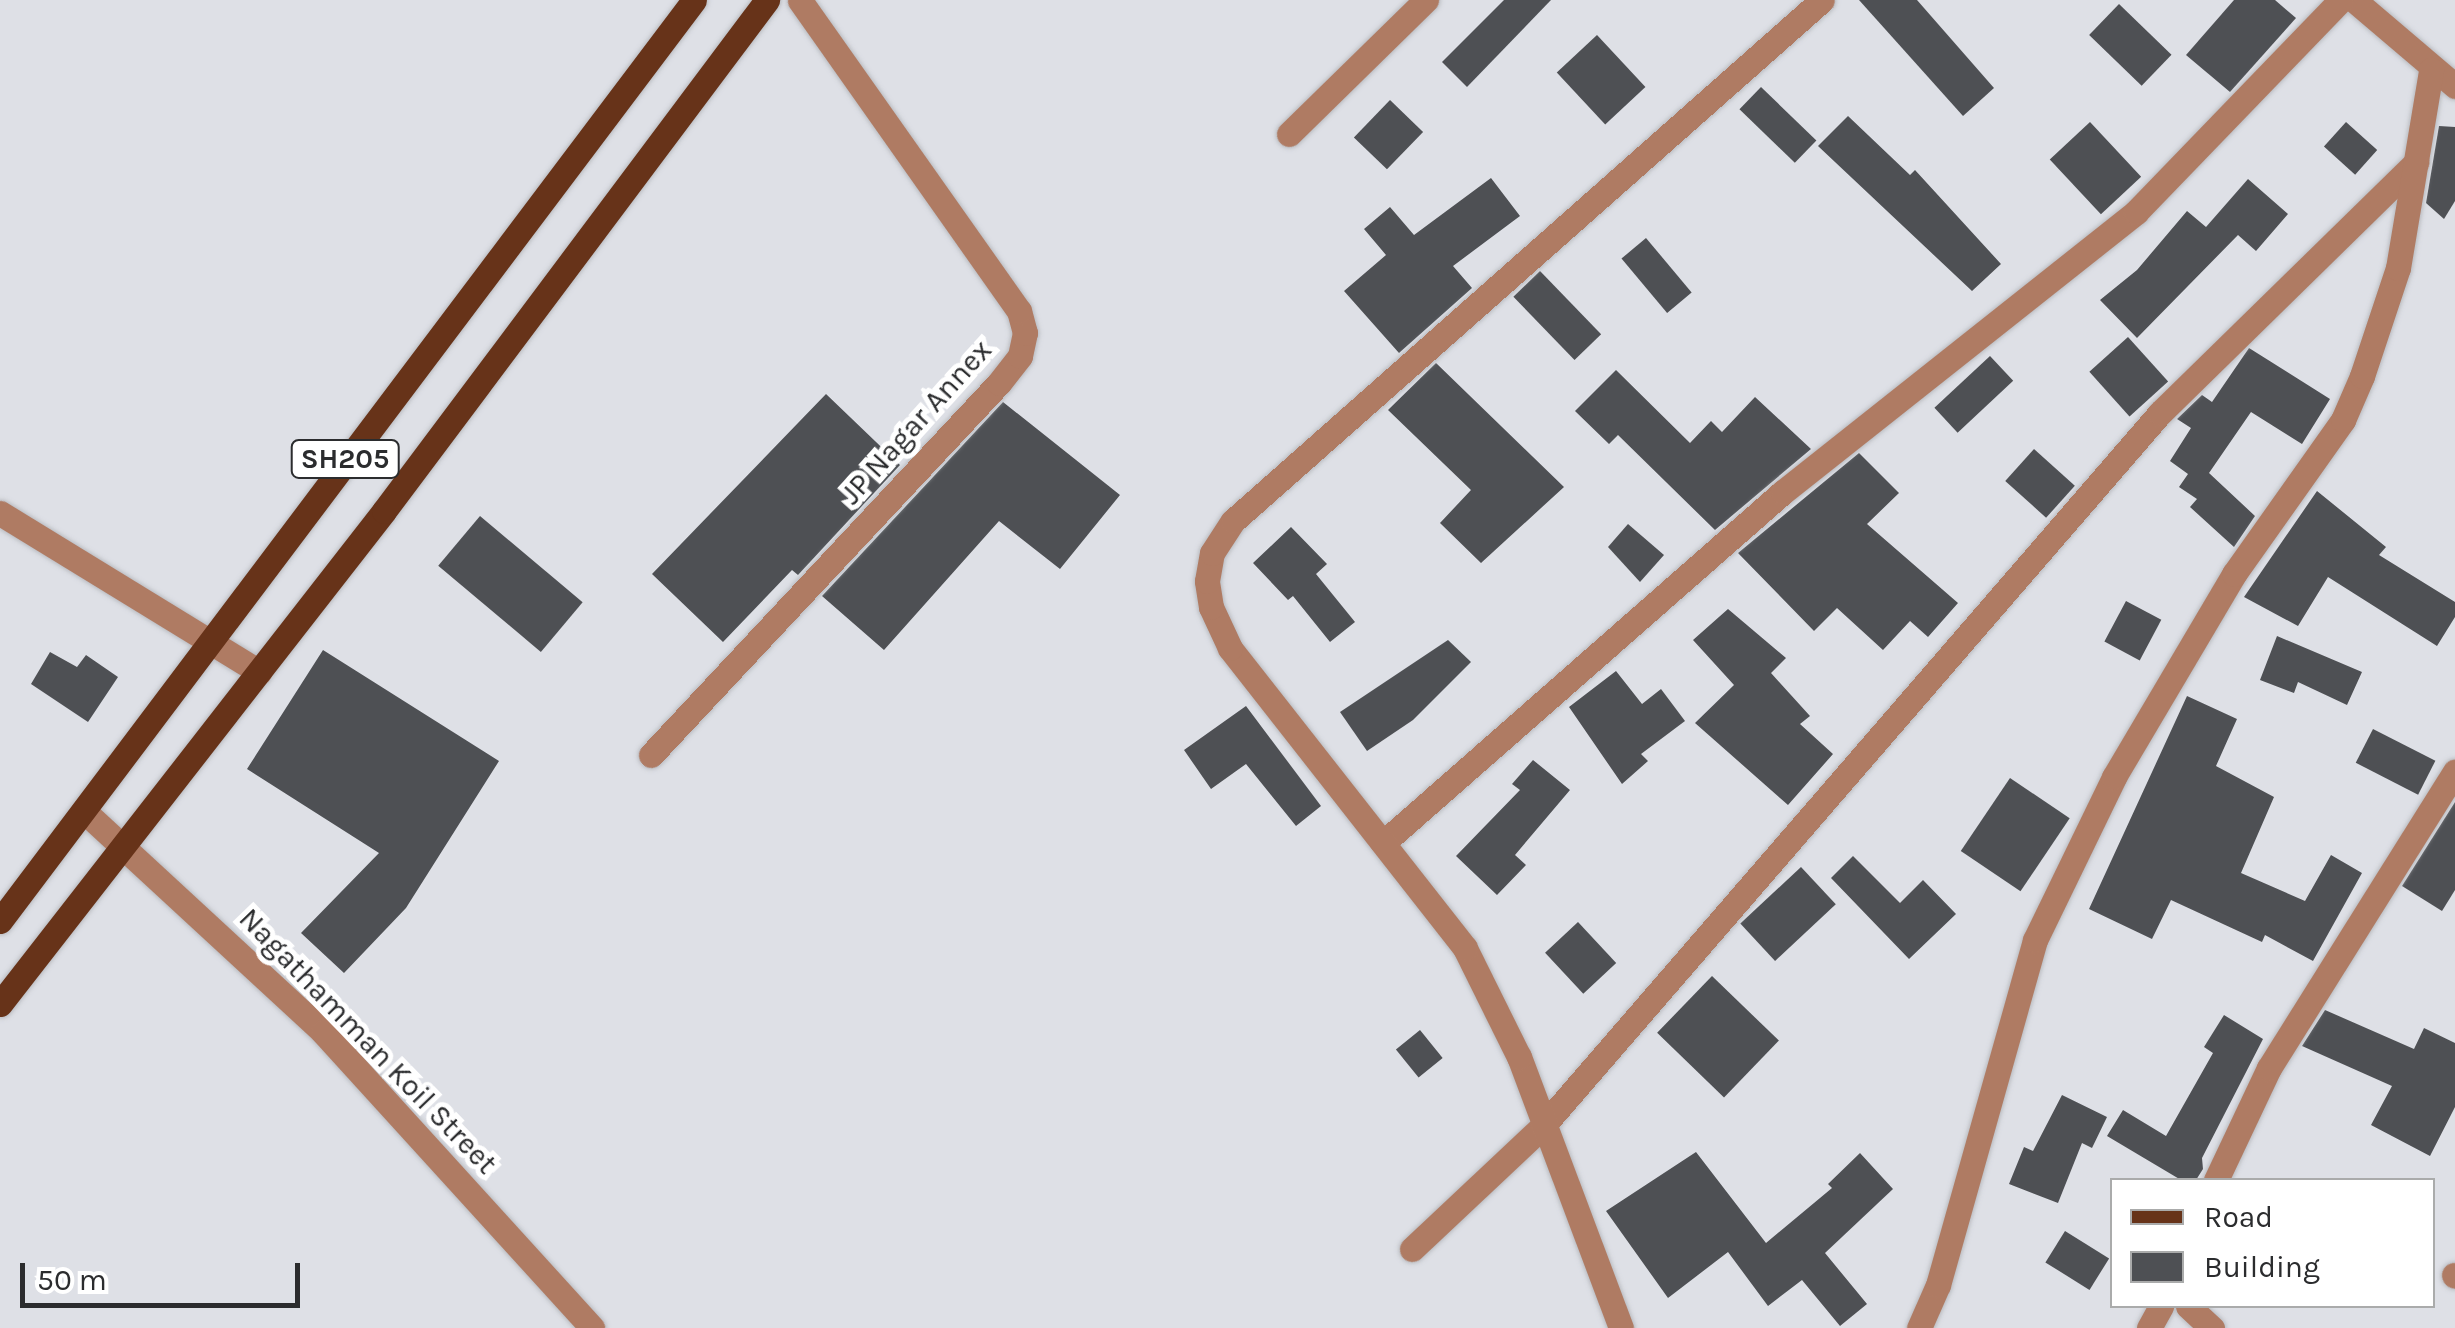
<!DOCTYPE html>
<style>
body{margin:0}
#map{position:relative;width:2455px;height:1328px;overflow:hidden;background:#dee0e6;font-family:Karla,sans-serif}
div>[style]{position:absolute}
.building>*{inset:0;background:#4e5054;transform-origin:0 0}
.roads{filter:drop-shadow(0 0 2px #babcc1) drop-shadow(0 0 2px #babcc1)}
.minor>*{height:25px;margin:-12.5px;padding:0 12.5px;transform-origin:12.5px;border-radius:12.5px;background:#af7b63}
.major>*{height:25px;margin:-12.5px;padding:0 12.5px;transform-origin:12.5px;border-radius:12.5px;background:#673319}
span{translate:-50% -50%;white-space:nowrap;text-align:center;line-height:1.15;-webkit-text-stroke:10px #fff;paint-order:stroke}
.shield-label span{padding:2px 8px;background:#fff;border:2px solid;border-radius:8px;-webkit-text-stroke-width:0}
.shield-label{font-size:28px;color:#2b2c2e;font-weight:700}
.street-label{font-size:30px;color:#2b2c2e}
.legend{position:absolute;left:2110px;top:1178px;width:325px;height:130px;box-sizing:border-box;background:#fff;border:2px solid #aaabab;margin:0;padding:12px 18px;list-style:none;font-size:30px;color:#2b2c2e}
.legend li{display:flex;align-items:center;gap:20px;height:50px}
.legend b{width:50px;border:2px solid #aaabab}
.scale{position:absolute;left:20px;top:1263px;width:280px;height:45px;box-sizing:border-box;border:5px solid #2b2c2e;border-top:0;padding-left:12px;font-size:30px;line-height:35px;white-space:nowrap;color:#2b2c2e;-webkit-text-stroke:8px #fff;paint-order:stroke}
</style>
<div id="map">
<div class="building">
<div style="clip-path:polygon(1504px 0,1551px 0,1467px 87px,1442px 62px)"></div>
<div style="clip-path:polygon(1859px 0,1917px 0,1994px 88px,1963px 116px)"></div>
<div style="clip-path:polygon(2234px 0,2275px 0,2296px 18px,2230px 92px,2186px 55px)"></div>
<div style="left:2119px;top:4px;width:73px;height:43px;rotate:44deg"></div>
<div style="left:1597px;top:35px;width:71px;height:55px;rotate:47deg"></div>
<div style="left:1761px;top:87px;width:77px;height:31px;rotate:44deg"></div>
<div style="left:1390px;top:100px;width:46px;height:52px;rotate:44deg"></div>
<div style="clip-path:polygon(1848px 116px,1910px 175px,1915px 170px,2001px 264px,1972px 291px,1818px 146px)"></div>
<div style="left:2090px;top:122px;width:75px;height:55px;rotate:47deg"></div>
<div style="left:2346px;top:122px;width:42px;height:33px;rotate:42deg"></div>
<div style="clip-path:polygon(2439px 126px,2455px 127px,2455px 201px,2444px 219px,2426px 203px)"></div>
<div style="clip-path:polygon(1491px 178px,1520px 216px,1453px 266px,1472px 288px,1399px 353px,1344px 291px,1386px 255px,1364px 229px,1390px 207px,1414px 235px)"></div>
<div style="clip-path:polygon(2248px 179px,2288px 214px,2256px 251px,2238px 235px,2137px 338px,2100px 300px,2137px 270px,2187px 211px,2206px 227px)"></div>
<div style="left:1646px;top:238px;width:71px;height:32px;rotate:50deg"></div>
<div style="left:1540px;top:271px;width:88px;height:37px;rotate:46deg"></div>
<div style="left:2128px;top:337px;width:60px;height:52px;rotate:48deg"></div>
<div style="clip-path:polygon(2249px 348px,2330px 399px,2302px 444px,2251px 412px,2209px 473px,2255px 516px,2234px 547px,2190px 507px,2197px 499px,2179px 487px,2188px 474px,2170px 461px,2191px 428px,2177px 419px,2202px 395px,2212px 402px)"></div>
<div style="left:1990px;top:356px;width:34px;height:76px;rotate:47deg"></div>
<div style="clip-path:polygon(1436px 363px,1564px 487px,1481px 563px,1440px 523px,1471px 490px,1388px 410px)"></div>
<div style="clip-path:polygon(1616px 370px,1690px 443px,1711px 421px,1722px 432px,1755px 397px,1811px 449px,1715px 530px,1618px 435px,1609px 444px,1575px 411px)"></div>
<div style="clip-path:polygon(826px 394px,900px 465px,798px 575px,792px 570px,723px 642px,652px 574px)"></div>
<div style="clip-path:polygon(1003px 402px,1120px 495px,1060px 569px,999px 521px,884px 650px,822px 596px)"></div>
<div style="left:2034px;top:449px;width:55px;height:43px;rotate:42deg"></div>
<div style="clip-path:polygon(1859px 453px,1899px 493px,1867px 524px,1958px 603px,1928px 637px,1910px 621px,1883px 650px,1837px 608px,1814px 631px,1738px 553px)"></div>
<div style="clip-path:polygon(2317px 491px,2386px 547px,2379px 555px,2455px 602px,2455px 617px,2437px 646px,2328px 577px,2298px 626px,2244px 597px)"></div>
<div style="left:480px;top:516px;width:134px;height:65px;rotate:40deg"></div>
<div style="clip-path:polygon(1628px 524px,1664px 555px,1640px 582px,1608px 547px)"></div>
<div style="clip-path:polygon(1291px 527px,1327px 564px,1316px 574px,1355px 622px,1330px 642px,1293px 596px,1288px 600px,1253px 563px)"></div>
<div style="left:2126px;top:601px;width:40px;height:46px;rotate:28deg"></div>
<div style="clip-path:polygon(1728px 609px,1786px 658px,1771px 673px,1810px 716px,1800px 724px,1833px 754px,1788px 805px,1695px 723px,1734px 685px,1693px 640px)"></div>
<div style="clip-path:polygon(2277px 636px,2362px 672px,2347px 705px,2298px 682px,2294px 693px,2260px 680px)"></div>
<div style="clip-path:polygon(1448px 640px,1471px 662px,1413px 720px,1367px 751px,1340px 712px)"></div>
<div style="clip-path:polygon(323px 650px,499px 761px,406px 908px,344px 973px,301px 933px,379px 853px,247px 769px)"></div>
<div style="clip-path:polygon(50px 652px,77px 667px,86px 655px,118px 677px,88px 722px,31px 684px)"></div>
<div style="clip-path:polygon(1616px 671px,1642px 704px,1661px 689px,1685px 721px,1641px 754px,1648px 761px,1622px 784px,1569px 707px)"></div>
<div style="clip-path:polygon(2187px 696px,2237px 719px,2216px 766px,2274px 797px,2241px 873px,2305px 901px,2331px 855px,2362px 873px,2313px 961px,2265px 935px,2262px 942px,2171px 900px,2152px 939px,2089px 909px)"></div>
<div style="clip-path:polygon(1246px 706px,1321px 806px,1296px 826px,1246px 764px,1211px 789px,1184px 750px)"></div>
<div style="left:2373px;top:729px;width:70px;height:38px;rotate:27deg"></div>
<div style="clip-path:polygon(1533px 760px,1570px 790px,1515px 855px,1526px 865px,1497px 895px,1456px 856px,1520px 790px,1512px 784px)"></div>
<div style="left:2010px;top:778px;width:72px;height:88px;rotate:34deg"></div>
<div style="clip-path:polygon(2455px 802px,2455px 890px,2442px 911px,2402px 886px)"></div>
<div style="clip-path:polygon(1853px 856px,1900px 903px,1923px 880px,1956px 914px,1909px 959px,1831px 878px)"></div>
<div style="left:1801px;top:867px;width:51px;height:83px;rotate:47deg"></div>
<div style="left:1578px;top:922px;width:56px;height:45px;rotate:47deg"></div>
<div style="left:1712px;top:976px;width:93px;height:79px;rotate:44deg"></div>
<div style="clip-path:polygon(2325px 1010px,2414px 1049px,2424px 1028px,2455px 1043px,2455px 1107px,2430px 1156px,2371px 1125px,2392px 1086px,2302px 1046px)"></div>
<div style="clip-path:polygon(2224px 1015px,2263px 1039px,2202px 1158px,2203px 1169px,2196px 1180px,2181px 1180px,2107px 1136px,2123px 1110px,2166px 1136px,2213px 1053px,2204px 1047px)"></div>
<div style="left:1420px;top:1030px;width:36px;height:31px;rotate:51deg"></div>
<div style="clip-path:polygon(2062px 1095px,2107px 1117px,2092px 1148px,2082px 1143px,2058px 1203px,2009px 1184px,2024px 1147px,2033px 1151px)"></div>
<div style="clip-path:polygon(1696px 1152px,1766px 1243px,1832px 1188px,1828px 1184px,1860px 1153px,1893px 1189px,1825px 1253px,1867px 1304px,1840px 1326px,1802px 1280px,1768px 1306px,1728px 1252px,1668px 1298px,1606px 1211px)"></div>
<div style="left:2065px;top:1231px;width:52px;height:37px;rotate:32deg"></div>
</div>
<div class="roads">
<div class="minor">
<div style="left:2354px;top:0;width:133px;rotate:40.4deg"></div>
<div style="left:1289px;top:134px;width:192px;rotate:-44.4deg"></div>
<div style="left:0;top:513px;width:304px;rotate:31.5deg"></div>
<div style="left:651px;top:755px;width:509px;rotate:-46.91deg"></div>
<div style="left:999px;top:383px;width:34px;rotate:-52deg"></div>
<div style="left:1020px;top:356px;width:24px;rotate:-78deg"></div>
<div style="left:1025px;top:333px;width:23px;rotate:-105deg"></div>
<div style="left:1019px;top:311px;width:380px;rotate:-125.2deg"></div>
<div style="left:85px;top:812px;width:324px;rotate:42.7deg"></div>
<div style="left:323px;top:1032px;width:400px;rotate:47.7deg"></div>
<div style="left:1383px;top:843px;width:532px;rotate:-41.27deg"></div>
<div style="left:1783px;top:492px;width:451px;rotate:-38.4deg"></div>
<div style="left:2136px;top:212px;width:295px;rotate:-46deg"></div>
<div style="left:2216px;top:1180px;width:124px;rotate:-64.7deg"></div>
<div style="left:2269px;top:1068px;width:350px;rotate:-57.9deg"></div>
<div style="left:1412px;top:1249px;width:180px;rotate:-43.2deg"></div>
<div style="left:1543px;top:1126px;width:943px;rotate:-49.13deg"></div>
<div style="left:2160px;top:413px;width:359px;rotate:-44.4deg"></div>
<div style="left:2454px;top:1275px;width:1px;rotate:45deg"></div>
<div style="left:2188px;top:1306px;width:33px;rotate:43deg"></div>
<div style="left:1621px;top:1328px;width:290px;rotate:-110.6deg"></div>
<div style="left:1519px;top:1057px;width:122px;rotate:-116.4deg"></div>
<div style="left:1465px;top:948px;width:381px;rotate:-128.1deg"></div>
<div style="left:1230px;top:648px;width:45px;rotate:-114.9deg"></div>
<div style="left:1211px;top:607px;width:26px;rotate:-99deg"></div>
<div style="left:1207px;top:581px;width:28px;rotate:-80deg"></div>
<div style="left:1212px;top:553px;width:38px;rotate:-57deg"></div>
<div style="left:1233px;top:521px;width:786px;rotate:-41.49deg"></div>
<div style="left:1919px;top:1328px;width:47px;rotate:-66.2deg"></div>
<div style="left:1938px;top:1285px;width:358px;rotate:-74.3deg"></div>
<div style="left:2035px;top:940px;width:181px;rotate:-64.1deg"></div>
<div style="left:2114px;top:777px;width:236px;rotate:-59.4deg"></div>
<div style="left:2234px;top:574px;width:189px;rotate:-54.7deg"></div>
<div style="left:2343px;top:420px;width:48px;rotate:-66.6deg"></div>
<div style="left:2362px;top:376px;width:114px;rotate:-71.6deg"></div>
<div style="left:2398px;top:268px;width:201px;rotate:-80.5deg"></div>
<div style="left:2149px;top:1328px;width:25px;rotate:-61deg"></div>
</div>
<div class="major">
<div style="left:0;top:921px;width:1153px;rotate:-53deg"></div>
<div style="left:0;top:1004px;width:625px;rotate:-52.08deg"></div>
<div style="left:384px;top:511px;width:639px;rotate:-53.15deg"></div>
</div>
</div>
<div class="shield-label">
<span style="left:345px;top:459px">SH205</span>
</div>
<div class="street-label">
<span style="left:916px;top:422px;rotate:-48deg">JP Nagar Annex</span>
<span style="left:368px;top:1041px;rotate:46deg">Nagathamman Koil Street</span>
</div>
<ul class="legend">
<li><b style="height:12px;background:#673319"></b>Road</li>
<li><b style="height:28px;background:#4e5054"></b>Building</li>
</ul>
<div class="scale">50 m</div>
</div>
